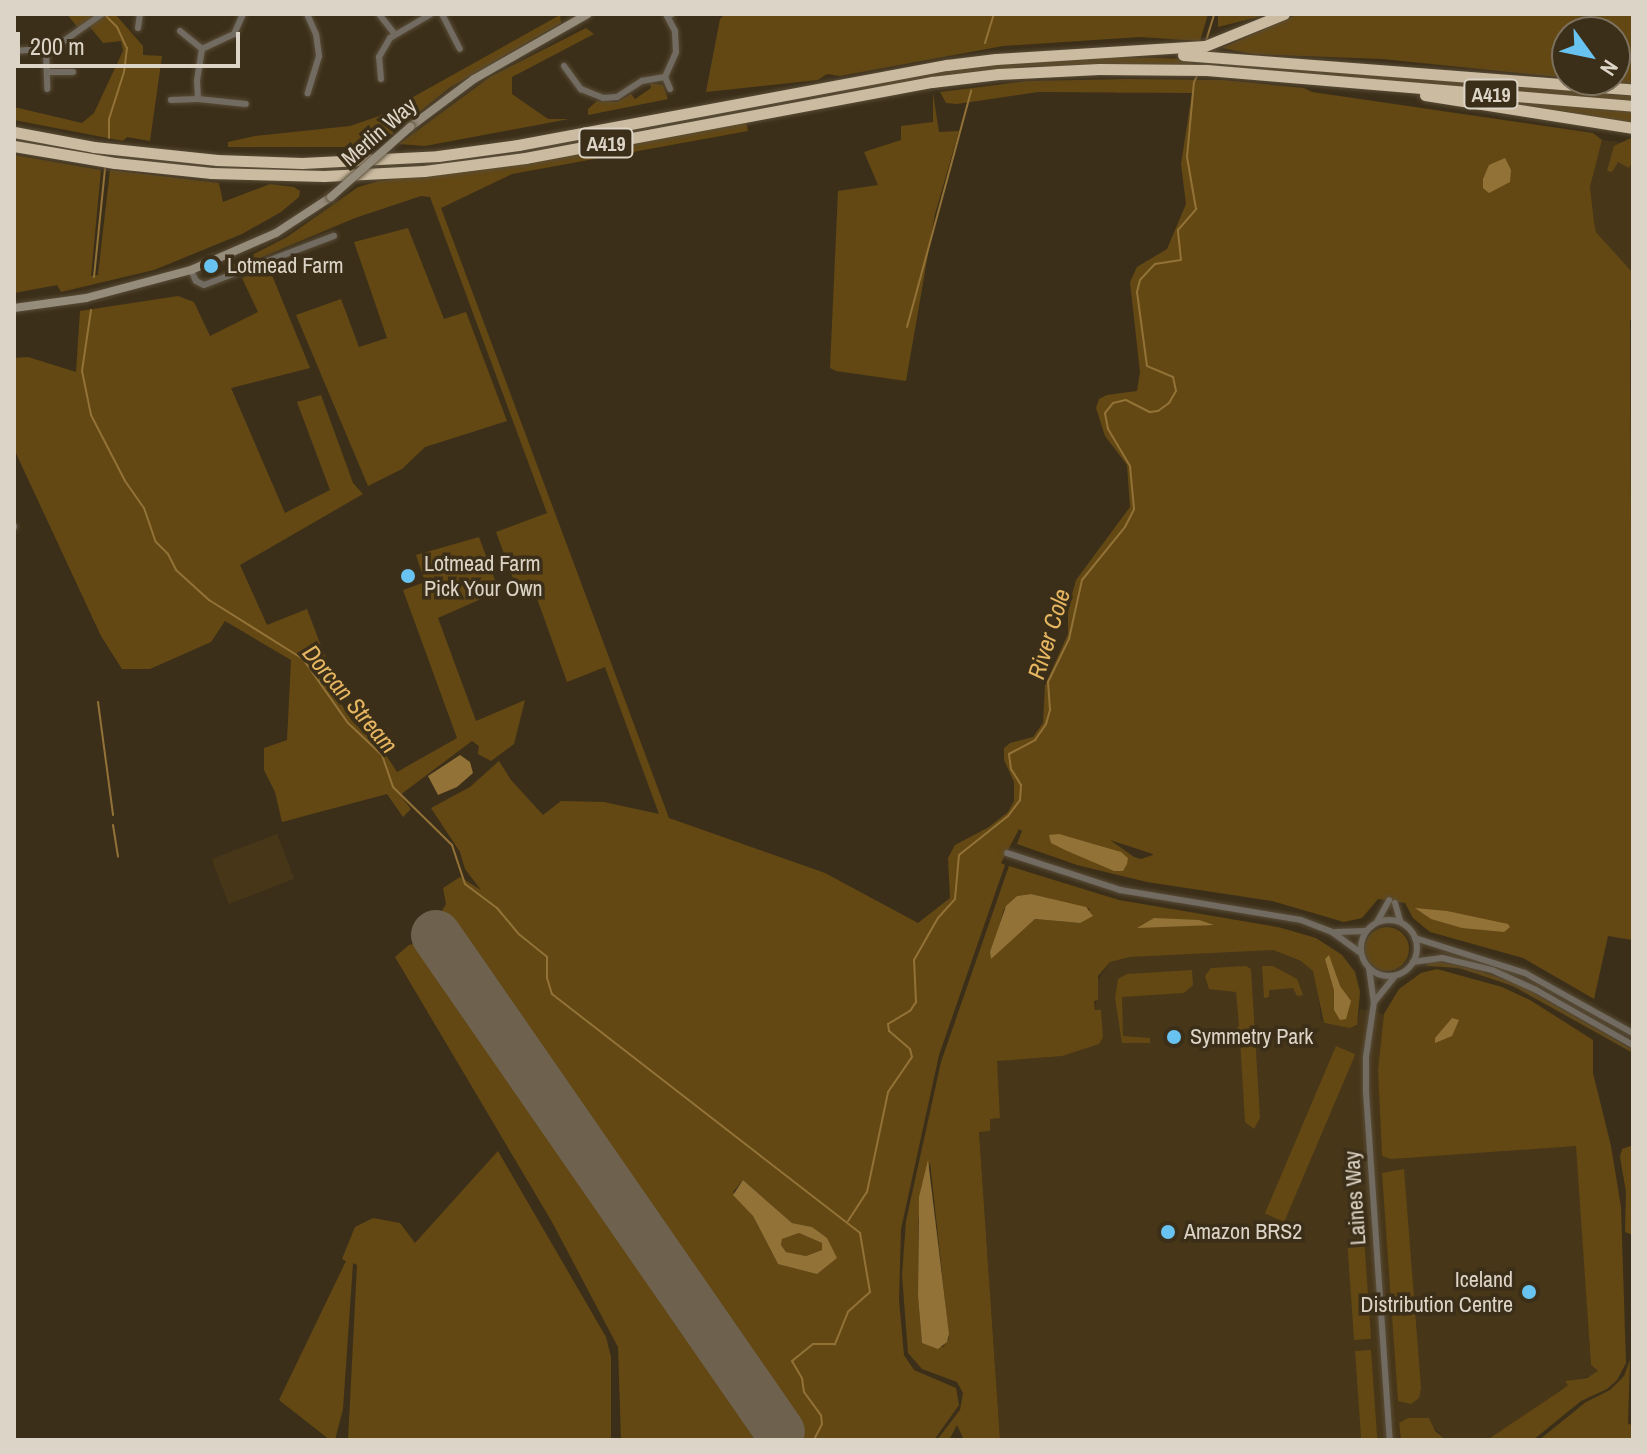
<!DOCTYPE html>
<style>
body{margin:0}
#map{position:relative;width:1647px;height:1454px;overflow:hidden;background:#3c2f19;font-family:"Archivo Narrow",sans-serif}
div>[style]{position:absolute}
.built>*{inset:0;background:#473618;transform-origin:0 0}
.green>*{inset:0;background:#634814;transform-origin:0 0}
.round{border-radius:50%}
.water>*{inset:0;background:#937237}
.stream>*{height:2px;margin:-1px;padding:0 1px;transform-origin:1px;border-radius:1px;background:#937237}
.runway>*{height:50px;margin:-25px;padding:0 25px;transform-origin:25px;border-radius:25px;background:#6e624f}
.roads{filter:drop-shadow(0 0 2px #594d38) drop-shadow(0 0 2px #594d38)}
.street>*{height:6px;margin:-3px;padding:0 3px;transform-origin:3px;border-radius:3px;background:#726b61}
.street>.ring{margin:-3px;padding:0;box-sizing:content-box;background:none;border:6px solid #726b61;border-radius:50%}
.secondary>*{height:8px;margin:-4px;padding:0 4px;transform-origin:4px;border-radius:4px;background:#968c7b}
.highway>*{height:11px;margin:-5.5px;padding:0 5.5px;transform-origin:5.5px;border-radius:5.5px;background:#cbbba1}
.bridges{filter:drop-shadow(0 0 2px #594d38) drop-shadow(0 0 2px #594d38)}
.secondary-bridge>*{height:8px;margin:-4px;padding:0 4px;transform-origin:4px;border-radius:4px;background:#968c7b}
.dots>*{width:22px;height:22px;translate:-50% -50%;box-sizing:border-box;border:4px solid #3c2f19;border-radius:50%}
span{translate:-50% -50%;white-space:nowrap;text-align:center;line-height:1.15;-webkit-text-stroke:7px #3c2f19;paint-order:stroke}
.shield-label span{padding:2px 6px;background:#3c2f19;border:2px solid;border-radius:6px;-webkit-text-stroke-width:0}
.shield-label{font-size:20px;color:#dcd4c6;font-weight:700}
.street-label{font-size:22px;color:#dcd4c6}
.poi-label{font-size:22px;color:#dcd4c6}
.left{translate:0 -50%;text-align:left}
.right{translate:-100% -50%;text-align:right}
.water-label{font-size:24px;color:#e6b661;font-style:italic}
.frame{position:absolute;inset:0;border:16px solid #dcd4c6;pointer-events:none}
.north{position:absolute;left:1551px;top:16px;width:80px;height:80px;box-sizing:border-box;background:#3c2f19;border:2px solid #7c715e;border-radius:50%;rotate:123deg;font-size:22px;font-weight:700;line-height:32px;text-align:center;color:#dcd4c6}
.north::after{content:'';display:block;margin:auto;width:28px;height:36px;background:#69c3f1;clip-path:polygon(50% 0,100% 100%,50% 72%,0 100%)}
.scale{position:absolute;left:16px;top:32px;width:224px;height:36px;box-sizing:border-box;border:4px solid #dcd4c6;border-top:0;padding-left:10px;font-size:24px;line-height:28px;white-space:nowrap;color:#dcd4c6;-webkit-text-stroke:6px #3c2f19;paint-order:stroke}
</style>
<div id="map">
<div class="built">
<div style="clip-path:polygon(1602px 140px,1633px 144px,1633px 273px,1596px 232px,1594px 222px,1590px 187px)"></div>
<div style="left:277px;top:834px;width:48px;height:70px;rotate:69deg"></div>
<div style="clip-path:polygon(1240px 949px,1273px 950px,1307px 964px,1316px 975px,1321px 1019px,1325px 1024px,1356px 1027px,1360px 1009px,1384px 1014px,1378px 1070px,1382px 1156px,1577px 1146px,1591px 1365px,1598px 1372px,1592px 1376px,1566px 1381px,1569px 1385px,1487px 1440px,1446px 1440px,1425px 1418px,1416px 1418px,1399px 1423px,1401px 1440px,1000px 1440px,979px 1132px,990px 1131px,990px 1119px,1000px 1118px,995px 1037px,1101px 1010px,1095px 1011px,1098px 980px,1110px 962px,1130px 957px)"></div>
</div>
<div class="green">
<div style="clip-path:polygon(67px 14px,115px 14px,143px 46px,143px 55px,162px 56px,150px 141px,127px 137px,123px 141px,14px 120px,14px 107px,82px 123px,94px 113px,123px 51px,121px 41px,103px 43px,86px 22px,78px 28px)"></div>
<div style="clip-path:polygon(725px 14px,1208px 14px,1200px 41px,1140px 37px,1003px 46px,840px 76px,827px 74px,818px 80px,706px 92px,720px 19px)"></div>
<div style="clip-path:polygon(1218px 14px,1270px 14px,1218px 27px)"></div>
<div style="clip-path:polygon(1298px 14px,1633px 14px,1633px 85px,1581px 80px,1615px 80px,1615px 32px,1567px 32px,1567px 78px,1382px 59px,1253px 54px,1222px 48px)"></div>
<div style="clip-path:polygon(560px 15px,561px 23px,449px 88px,376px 147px,228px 147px,228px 142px,255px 136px,350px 126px,379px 116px)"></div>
<div style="clip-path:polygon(586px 28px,594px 34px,512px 77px,512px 94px,548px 119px,569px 119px,425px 146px,399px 144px,490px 77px)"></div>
<div style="clip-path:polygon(1115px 57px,1194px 59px,1192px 66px,1031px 66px,953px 74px,842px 92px,842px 86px,976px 66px)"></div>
<div style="left:1208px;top:59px;width:426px;height:6px;rotate:5deg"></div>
<div style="clip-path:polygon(evenodd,1127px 79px,1223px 80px,1304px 88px,1312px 92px,1593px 133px,1602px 140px,1590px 187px,1594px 222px,1596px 232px,1633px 273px,1633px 320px,1630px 320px,1633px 940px,1608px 936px,1594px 999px,1523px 958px,1430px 932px,1413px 918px,1405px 903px,1378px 899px,1362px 918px,1344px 922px,1272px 901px,1147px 882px,1077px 865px,1017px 844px,1022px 831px,1019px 829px,1001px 863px,1005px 865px,939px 1055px,901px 1229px,899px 1300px,904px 1355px,914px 1370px,956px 1388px,959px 1405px,934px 1440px,797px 1440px,797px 1433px,707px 1297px,442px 911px,446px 904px,443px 888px,460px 877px,481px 890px,465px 869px,460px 852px,431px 808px,470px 787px,499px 761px,511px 780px,543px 815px,561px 801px,604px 802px,659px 814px,605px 667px,567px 682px,530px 579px,515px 584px,496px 532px,547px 513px,430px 197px,421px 196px,355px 218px,229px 271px,229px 267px,287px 237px,358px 187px,379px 181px,500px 166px,746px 121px,748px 131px,512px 174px,441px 208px,669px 818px,825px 873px,918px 923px,950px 898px,948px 858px,955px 845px,989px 827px,1008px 812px,1014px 801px,1014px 782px,1004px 760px,1004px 748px,1010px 743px,1033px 737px,1043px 723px,1045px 685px,1068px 634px,1068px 609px,1076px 580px,1130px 507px,1127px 465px,1105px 436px,1096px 408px,1099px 399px,1107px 395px,1137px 391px,1140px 372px,1130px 282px,1137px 267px,1167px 249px,1186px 204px,1181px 164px,1192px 93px,1038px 92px,957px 104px,946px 103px,940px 92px,1029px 81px,1127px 79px,1110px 840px,1153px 854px,1153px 855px,1141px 859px,1134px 857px,1110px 840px,1127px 79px,743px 1180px,792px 1223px,812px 1227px,837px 1258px,778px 1264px,753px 1216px,733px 1192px,743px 1180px)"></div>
<div style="clip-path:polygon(650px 83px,663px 85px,668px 99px,588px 115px,588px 109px,597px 101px,617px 102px,631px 94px,635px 99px,651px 88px)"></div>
<div style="clip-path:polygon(933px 93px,939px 132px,959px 131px,935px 214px,906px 381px,836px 371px,830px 368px,838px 191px,878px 185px,864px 152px,901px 140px,901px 126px,933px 122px)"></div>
<div style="clip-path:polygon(1486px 99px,1633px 111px,1633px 125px,1562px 111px)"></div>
<div style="clip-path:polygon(1633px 137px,1633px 161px,1629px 168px,1618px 162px,1612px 172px,1607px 171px,1614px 146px)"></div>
<div style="clip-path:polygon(14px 155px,101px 170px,91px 276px,98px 275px,110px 170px,219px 183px,223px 202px,270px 184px,294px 187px,300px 191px,299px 197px,281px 212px,242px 234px,154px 270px,61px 292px,57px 285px,14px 293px)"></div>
<div style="clip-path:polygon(408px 228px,444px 319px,466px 312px,507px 421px,425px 447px,402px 469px,368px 486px,296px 315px,341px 299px,359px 347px,387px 338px,354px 242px)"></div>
<div style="clip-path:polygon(269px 268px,310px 368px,231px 388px,285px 513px,330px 490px,297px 402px,321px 395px,353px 483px,363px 494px,240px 565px,267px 625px,307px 609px,329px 667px,321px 672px,352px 721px,384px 752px,397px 772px,457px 738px,403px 590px,425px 582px,416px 555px,479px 537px,499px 591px,438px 618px,476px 721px,525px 700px,514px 744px,491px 761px,478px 754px,479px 746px,472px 741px,400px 795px,411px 809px,403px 817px,387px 794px,282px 822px,275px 792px,264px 770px,264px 748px,287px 740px,291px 660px,225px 621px,211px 642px,150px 669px,122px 669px,101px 636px,14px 449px,14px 358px,28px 357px,76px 372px,80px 311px,178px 296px,194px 302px,210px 336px,258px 312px,242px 278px)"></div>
<div style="clip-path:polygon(evenodd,1009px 866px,1119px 900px,1278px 927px,1316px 938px,1342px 955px,1355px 972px,1360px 992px,1357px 1025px,1350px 1028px,1324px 1023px,1313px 971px,1301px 961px,1273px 950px,1130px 957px,1110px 962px,1098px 976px,1098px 1000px,1094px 1001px,1095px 1010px,1101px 1010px,1103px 1037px,1099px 1044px,1062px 1056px,997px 1061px,1000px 1118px,990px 1119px,990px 1131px,979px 1132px,1000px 1440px,964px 1440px,957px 1425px,949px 1440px,937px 1440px,960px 1410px,963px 1393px,957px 1382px,922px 1369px,908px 1353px,902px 1275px,906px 1221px,941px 1062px,1009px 866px,1031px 894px,1090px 909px,1080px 923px,1035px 919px,990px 958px,1004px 909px,1017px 896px,1031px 894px,1009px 866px,930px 1162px,949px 1338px,943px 1347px,922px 1343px,918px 1296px,918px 1220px,930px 1162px)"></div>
<div style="clip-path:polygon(435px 921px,448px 930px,794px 1440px,768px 1440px,428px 936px,430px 924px)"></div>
<div class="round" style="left:1365px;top:927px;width:44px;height:44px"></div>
<div style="clip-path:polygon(418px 943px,430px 947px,763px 1440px,621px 1440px,618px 1347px,552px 1222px,395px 957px,409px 945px)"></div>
<div style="clip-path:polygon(1436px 961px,1477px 970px,1522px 986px,1633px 1050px,1633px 1053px,1513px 986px,1459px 968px,1427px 966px,1427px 963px)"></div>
<div style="clip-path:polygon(1246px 966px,1251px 969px,1260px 1118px,1254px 1129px,1245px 1122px,1240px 1039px,1232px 1032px,1239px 1026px,1236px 992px,1209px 989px,1205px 976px,1211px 968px)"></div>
<div style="clip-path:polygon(1262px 966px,1273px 966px,1297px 979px,1303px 995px,1297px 996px,1293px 988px,1269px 990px,1269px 997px,1264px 998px)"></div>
<div style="clip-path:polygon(1437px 969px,1502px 987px,1530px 1000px,1593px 1040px,1593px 1073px,1611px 1146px,1621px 1207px,1626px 1363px,1617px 1380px,1607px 1389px,1581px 1401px,1533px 1440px,1478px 1440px,1487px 1440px,1563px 1389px,1568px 1385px,1565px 1381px,1587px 1378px,1598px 1371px,1591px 1365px,1576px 1146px,1391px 1159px,1382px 1156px,1378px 1070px,1384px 1014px,1399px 989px,1421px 973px)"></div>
<div style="clip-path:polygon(1192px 970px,1193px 985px,1184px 993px,1122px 997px,1123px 1036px,1150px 1038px,1150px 1043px,1122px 1043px,1115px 998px,1118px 979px,1127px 974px)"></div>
<div style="left:1336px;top:1046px;width:21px;height:182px;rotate:23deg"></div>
<div style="clip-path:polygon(1633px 1145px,1633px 1235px,1625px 1232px,1626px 1192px,1620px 1157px,1622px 1149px)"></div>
<div style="clip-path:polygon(498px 1151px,606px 1337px,611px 1357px,611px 1440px,348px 1440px,357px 1265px,353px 1263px,343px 1409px,335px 1440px,330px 1440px,279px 1400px,346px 1261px,342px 1259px,355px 1227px,373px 1218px,400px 1223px,415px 1243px)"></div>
<div style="clip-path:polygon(1404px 1169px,1421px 1388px,1419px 1398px,1411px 1404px,1398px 1401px,1382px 1173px)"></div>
<div style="clip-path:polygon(799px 1233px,822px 1243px,822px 1250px,806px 1256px,786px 1252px,781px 1245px,782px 1239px)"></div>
<div style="left:1364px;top:1238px;width:101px;height:17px;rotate:86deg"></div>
<div style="left:1371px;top:1350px;width:90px;height:16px;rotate:86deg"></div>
<div style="clip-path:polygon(1630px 1360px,1628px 1424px,1633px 1425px,1633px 1440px,1539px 1440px,1586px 1402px,1610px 1390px,1624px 1376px)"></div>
<div style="clip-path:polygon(1408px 1418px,1429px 1418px,1435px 1431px,1446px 1440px,1401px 1440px,1399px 1423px)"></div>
</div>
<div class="water">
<div style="clip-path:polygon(1505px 158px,1511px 170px,1510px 182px,1489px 193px,1483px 188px,1483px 179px,1489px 165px)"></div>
<div style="clip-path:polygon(460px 755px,470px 762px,473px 773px,457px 787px,438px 795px,428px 776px)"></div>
<div style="clip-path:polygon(1059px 834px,1121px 852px,1128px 858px,1127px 864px,1123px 871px,1114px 871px,1065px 850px,1051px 843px,1049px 835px)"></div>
<div style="clip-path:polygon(1031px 894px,1086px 907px,1093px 916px,1080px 923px,1035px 919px,991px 959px,990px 952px,1006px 906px,1017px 896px)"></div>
<div style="clip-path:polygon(1415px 908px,1447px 911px,1508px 924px,1510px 927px,1504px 932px,1462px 928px,1431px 919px)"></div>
<div style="clip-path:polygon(1154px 918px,1199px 920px,1214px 925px,1137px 928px)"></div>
<div style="clip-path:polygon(1329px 955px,1340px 986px,1351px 1001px,1346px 1019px,1340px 1020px,1334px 1010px,1334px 990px,1325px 959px)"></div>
<div style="clip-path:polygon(1452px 1018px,1459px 1020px,1452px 1036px,1435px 1043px,1435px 1038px)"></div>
<div style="clip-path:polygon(928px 1160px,949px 1334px,947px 1342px,938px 1349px,922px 1343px,918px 1296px,919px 1197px)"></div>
<div style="clip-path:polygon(evenodd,743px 1180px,792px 1223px,812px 1227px,827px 1238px,837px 1258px,817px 1274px,778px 1264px,753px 1216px,733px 1195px,743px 1180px,799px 1233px,822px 1243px,822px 1250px,806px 1256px,786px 1252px,781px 1245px,782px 1239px,799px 1233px)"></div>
</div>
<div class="stream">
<div style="left:105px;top:15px;width:17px;rotate:45deg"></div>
<div style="left:117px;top:27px;width:23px;rotate:65deg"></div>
<div style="left:127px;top:48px;width:24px;rotate:97deg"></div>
<div style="left:124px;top:72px;width:49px;rotate:107.7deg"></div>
<div style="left:109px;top:119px;width:19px;rotate:90deg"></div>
<div style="left:1206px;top:41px;width:28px;rotate:-73deg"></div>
<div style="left:985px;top:43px;width:30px;rotate:-73deg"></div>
<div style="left:94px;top:277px;width:110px;rotate:-84.2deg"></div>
<div style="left:91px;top:310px;width:62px;rotate:98.4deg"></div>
<div style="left:82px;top:371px;width:45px;rotate:78.4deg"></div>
<div style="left:91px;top:415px;width:74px;rotate:62.7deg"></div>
<div style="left:125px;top:481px;width:33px;rotate:55deg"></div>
<div style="left:144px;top:508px;width:36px;rotate:71deg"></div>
<div style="left:156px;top:542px;width:17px;rotate:45deg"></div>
<div style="left:168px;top:554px;width:18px;rotate:63deg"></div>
<div style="left:176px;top:570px;width:45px;rotate:42.3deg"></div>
<div style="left:209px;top:600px;width:111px;rotate:32.1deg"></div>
<div style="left:303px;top:659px;width:78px;rotate:54.9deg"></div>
<div style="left:348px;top:723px;width:47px;rotate:43.3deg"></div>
<div style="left:382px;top:755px;width:34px;rotate:71deg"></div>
<div style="left:393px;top:787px;width:83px;rotate:44.5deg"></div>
<div style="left:452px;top:845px;width:41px;rotate:71.6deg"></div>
<div style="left:465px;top:884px;width:40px;rotate:37deg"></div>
<div style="left:497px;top:908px;width:35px;rotate:50deg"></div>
<div style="left:520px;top:935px;width:35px;rotate:39deg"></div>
<div style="left:547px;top:957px;width:21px;rotate:90deg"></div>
<div style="left:547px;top:978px;width:17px;rotate:73deg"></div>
<div style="left:552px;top:994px;width:390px;rotate:37.8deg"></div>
<div style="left:860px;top:1233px;width:60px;rotate:80.4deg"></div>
<div style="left:870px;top:1292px;width:30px;rotate:138deg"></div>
<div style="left:848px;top:1312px;width:35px;rotate:112deg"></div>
<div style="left:835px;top:1344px;width:22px;rotate:180deg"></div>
<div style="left:813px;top:1344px;width:27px;rotate:141deg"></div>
<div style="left:792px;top:1361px;width:20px;rotate:60deg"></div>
<div style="left:802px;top:1378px;width:14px;rotate:82deg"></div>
<div style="left:804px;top:1392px;width:29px;rotate:54deg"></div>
<div style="left:821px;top:1415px;width:9px;rotate:84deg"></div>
<div style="left:822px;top:1424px;width:18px;rotate:117deg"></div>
<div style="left:907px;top:327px;width:245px;rotate:-74.8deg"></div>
<div style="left:98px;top:702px;width:114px;rotate:82.4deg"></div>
<div style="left:113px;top:825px;width:32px;rotate:81deg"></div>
<div style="left:848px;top:1221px;width:35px;rotate:-57deg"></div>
<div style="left:867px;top:1192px;width:102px;rotate:-78.1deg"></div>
<div style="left:888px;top:1092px;width:42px;rotate:-55.6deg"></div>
<div style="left:912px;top:1057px;width:8px;rotate:-104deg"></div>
<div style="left:910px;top:1049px;width:28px;rotate:-139deg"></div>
<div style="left:889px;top:1031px;width:7px;rotate:-98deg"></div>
<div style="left:888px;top:1024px;width:26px;rotate:-31deg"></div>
<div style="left:910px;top:1011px;width:11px;rotate:-56deg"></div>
<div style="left:916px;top:1002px;width:42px;rotate:-92.7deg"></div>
<div style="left:914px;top:960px;width:48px;rotate:-60.3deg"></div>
<div style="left:938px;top:918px;width:25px;rotate:-48deg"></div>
<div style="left:955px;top:899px;width:44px;rotate:-84.8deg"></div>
<div style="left:959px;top:855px;width:63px;rotate:-38.5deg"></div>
<div style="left:1008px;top:816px;width:20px;rotate:-53deg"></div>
<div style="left:1020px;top:800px;width:15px;rotate:-86deg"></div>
<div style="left:1021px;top:785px;width:19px;rotate:-122deg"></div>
<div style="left:1011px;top:769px;width:15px;rotate:-98deg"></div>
<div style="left:1009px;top:754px;width:30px;rotate:-28deg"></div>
<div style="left:1035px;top:740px;width:19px;rotate:-55deg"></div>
<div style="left:1046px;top:724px;width:15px;rotate:-74deg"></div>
<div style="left:1050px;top:710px;width:28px;rotate:-94deg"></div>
<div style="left:1048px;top:682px;width:48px;rotate:-64deg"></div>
<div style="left:1069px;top:639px;width:60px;rotate:-77.6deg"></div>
<div style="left:1082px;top:580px;width:68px;rotate:-50.9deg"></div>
<div style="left:1125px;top:527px;width:20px;rotate:-63deg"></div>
<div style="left:1134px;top:509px;width:43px;rotate:-95.3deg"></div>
<div style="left:1130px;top:466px;width:43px;rotate:-120.7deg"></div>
<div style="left:1108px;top:429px;width:16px;rotate:-101deg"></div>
<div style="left:1105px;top:413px;width:13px;rotate:-51deg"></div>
<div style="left:1113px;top:403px;width:13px;rotate:-13deg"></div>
<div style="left:1126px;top:400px;width:27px;rotate:27deg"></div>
<div style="left:1150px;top:412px;width:8px;rotate:-7deg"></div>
<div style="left:1158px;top:411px;width:14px;rotate:-36deg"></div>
<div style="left:1169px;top:403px;width:14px;rotate:-60deg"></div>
<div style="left:1176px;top:391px;width:14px;rotate:-102deg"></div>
<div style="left:1173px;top:377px;width:28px;rotate:-157deg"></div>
<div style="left:1147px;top:366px;width:75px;rotate:-97.7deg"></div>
<div style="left:1137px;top:292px;width:12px;rotate:-76deg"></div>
<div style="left:1140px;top:280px;width:22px;rotate:-47deg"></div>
<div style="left:1155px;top:264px;width:26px;rotate:-9deg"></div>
<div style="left:1181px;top:260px;width:30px;rotate:-96deg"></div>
<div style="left:1178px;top:230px;width:28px;rotate:-49deg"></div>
<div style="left:1196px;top:209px;width:53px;rotate:-99.8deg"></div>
<div style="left:1187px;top:157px;width:75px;rotate:-84.7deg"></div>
<div style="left:1194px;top:82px;width:9px;rotate:-63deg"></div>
</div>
<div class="runway">
<div style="left:436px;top:935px;width:604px;rotate:55.31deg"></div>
</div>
<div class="roads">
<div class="street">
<div style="left:243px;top:14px;width:22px;rotate:114deg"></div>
<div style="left:234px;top:34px;width:35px;rotate:155deg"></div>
<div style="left:202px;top:49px;width:31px;rotate:99deg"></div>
<div style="left:197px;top:80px;width:19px;rotate:87deg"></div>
<div style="left:198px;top:99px;width:48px;rotate:5.9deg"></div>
<div style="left:307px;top:14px;width:22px;rotate:66deg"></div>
<div style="left:316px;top:34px;width:22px;rotate:82deg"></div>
<div style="left:319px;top:56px;width:39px;rotate:107deg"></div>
<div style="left:379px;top:14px;width:24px;rotate:52deg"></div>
<div style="left:442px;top:14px;width:39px;rotate:63deg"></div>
<div style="left:138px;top:28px;width:14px;rotate:-82deg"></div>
<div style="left:180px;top:31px;width:28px;rotate:39deg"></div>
<div style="left:14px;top:51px;width:40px;rotate:-4.3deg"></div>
<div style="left:54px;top:48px;width:59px;rotate:-35.3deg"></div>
<div style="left:46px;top:51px;width:38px;rotate:88deg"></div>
<div style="left:564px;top:66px;width:29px;rotate:54deg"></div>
<div style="left:581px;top:89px;width:24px;rotate:22deg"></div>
<div style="left:603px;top:98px;width:14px;rotate:-4deg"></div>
<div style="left:617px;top:97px;width:30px;rotate:-33deg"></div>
<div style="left:642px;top:81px;width:23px;rotate:-10deg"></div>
<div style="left:665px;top:77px;width:27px;rotate:-66deg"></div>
<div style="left:676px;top:52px;width:21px;rotate:-93deg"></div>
<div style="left:675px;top:31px;width:17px;rotate:-118deg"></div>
<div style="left:667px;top:16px;width:5px;rotate:-22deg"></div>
<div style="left:49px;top:72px;width:24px"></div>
<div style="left:665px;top:77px;width:13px;rotate:67deg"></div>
<div style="left:381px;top:79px;width:22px;rotate:-95deg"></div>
<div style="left:379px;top:57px;width:22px;rotate:-60deg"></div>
<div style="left:390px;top:38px;width:48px;rotate:-30.3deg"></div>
<div style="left:171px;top:100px;width:27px;rotate:-2deg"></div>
<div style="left:191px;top:270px;width:12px;rotate:66deg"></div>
<div style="left:196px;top:281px;width:9px;rotate:27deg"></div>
<div style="left:204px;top:285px;width:139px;rotate:-20.7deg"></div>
<div style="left:14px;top:526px;width:1px;rotate:90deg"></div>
<div style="left:1007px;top:853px;width:119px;rotate:18.1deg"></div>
<div style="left:1120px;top:890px;width:183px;rotate:9.4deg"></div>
<div style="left:1301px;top:920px;width:33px;rotate:21deg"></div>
<div style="left:1332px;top:932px;width:34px;rotate:36deg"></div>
<div style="left:1395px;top:903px;width:19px;rotate:74deg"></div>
<div class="ring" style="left:1361px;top:920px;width:50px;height:50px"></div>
<div style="left:1377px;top:922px;width:25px;rotate:-61deg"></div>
<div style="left:1336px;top:932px;width:29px;rotate:-2deg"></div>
<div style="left:1415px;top:938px;width:115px;rotate:17.7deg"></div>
<div style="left:1525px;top:973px;width:124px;rotate:29.1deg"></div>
<div style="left:1413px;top:962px;width:29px;rotate:-8deg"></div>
<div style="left:1442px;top:958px;width:51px;rotate:13.5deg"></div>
<div style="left:1492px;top:970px;width:48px;rotate:24.4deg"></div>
<div style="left:1536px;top:990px;width:112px;rotate:29.6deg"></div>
<div style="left:1369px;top:968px;width:34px;rotate:82deg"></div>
<div style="left:1374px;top:1002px;width:56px;rotate:98.3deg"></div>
<div style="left:1366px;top:1057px;width:35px;rotate:90deg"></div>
<div style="left:1366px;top:1092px;width:349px;rotate:86.1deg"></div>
<div style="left:1374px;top:1002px;width:32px;rotate:-51deg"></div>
</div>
<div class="secondary">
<div style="left:410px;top:127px;width:80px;rotate:-36.9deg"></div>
<div style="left:474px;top:79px;width:131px;rotate:-29.7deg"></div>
<div style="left:14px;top:308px;width:73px;rotate:-7.9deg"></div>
<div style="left:86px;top:298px;width:109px;rotate:-14.9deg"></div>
<div style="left:191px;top:270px;width:93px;rotate:-23.5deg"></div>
<div style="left:276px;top:233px;width:66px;rotate:-33.2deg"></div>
</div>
<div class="highway">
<div style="left:1183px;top:55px;width:451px;rotate:4.4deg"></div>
<div style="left:1425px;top:95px;width:211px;rotate:9deg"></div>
<div style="left:14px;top:132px;width:81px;rotate:10.6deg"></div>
<div style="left:94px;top:147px;width:124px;rotate:6deg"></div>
<div style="left:217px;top:160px;width:85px;rotate:2deg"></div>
<div style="left:302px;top:163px;width:136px;rotate:-2.9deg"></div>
<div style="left:438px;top:156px;width:81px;rotate:-7.8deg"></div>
<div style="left:518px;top:145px;width:436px;rotate:-10.6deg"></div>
<div style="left:947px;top:65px;width:49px;rotate:-7deg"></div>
<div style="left:996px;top:59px;width:209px;rotate:-3.6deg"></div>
<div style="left:1205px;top:46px;width:85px;rotate:-22.1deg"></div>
<div style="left:14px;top:146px;width:102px;rotate:9.6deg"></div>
<div style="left:115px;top:163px;width:97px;rotate:5.9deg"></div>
<div style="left:211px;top:173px;width:113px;rotate:1.5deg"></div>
<div style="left:324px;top:176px;width:100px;rotate:-2.9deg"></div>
<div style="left:424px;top:171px;width:102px;rotate:-7.3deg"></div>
<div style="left:525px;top:158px;width:414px;rotate:-10.6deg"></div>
<div style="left:932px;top:82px;width:67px;rotate:-6.8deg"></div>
<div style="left:999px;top:74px;width:100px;rotate:-2.9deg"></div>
<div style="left:1099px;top:69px;width:107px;rotate:0.5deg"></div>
<div style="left:1206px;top:70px;width:429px;rotate:4.8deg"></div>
</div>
</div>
<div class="bridges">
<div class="secondary-bridge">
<div style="left:331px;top:197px;width:106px;rotate:-41.5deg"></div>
</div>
</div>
<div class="dots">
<div style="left:211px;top:266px;background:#69c3f1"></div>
<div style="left:408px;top:576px;background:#69c3f1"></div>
<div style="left:1174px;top:1037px;background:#69c3f1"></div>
<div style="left:1168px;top:1232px;background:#69c3f1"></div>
<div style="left:1529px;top:1292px;background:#69c3f1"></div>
</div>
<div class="shield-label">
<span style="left:1491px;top:94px">A419</span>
<span style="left:606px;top:143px">A419</span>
</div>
<div class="street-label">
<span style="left:379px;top:132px;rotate:-41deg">Merlin Way</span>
<span style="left:1355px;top:1198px;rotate:-94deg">Laines Way</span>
</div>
<div class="poi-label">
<span class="left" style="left:227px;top:266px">Lotmead Farm</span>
<span class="left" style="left:424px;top:576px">Lotmead Farm<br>Pick Your Own</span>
<span class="left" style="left:1190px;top:1037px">Symmetry Park</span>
<span class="left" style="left:1184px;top:1232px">Amazon BRS2</span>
<span class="right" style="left:1513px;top:1292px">Iceland<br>Distribution Centre</span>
</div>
<div class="water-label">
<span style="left:1049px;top:634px;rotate:-73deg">River Cole</span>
<span style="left:350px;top:699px;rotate:50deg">Dorcan Stream</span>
</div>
<div class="frame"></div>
<div class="north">N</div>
<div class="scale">200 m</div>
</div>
